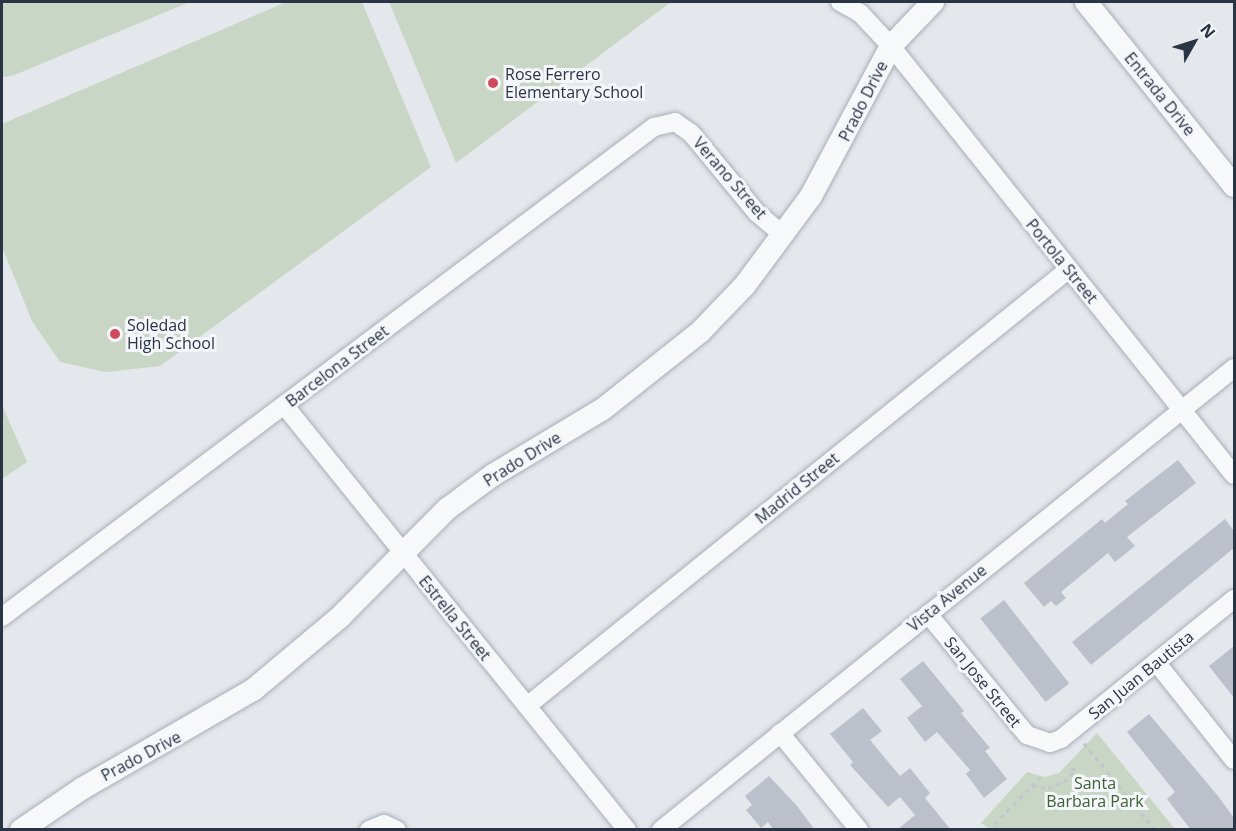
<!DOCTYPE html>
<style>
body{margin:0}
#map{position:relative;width:1236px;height:831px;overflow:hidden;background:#e4e7ec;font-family:"Open Sans",sans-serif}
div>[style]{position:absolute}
.green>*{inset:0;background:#c9d6c5}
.building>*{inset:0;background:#bbc0ca;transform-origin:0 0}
.path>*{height:3px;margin-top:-1.5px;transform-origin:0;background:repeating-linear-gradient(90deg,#c2c5cb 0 4.5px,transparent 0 9px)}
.roads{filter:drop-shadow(0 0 2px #a9aeb7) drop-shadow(0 0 2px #a9aeb7)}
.minor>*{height:18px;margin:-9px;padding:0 9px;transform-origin:9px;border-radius:9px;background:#f7f8fa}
.tertiary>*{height:22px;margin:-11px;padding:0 11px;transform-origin:11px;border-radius:11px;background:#f7f8fa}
.dots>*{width:16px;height:16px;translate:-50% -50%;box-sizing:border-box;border:3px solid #f4f6f9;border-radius:50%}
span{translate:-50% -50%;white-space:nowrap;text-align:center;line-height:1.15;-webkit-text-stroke:6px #f4f6f9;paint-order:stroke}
.poi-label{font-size:16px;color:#2b3445}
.left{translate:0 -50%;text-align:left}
.street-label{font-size:16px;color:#2b3445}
.park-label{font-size:16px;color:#3f6138}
.frame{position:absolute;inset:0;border:3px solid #2b3445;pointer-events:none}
.north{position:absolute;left:1164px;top:12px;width:60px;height:60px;-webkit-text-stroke:4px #f4f6f9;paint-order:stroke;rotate:51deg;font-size:16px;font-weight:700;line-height:24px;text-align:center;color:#2b3445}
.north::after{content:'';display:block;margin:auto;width:21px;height:27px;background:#2b3445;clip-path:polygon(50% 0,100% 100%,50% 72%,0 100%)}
</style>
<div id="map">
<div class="green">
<div style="clip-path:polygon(2px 2px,190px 2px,12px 76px,2px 77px)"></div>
<div style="clip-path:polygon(286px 2px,362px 2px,431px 167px,160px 366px,106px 372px,60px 362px,32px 321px,2px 247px,2px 124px)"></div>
<div style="clip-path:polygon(389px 2px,671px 2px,456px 163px)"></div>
<div style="clip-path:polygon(2px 405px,27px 462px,2px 479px)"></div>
<div style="clip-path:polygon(1097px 733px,1175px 829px,991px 830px,981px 823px,1027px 772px,1045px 777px,1059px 773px)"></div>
</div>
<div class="building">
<div style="clip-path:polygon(1178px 460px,1196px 483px,1127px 537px,1135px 546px,1115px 562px,1108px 553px,1061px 592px,1066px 598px,1056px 606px,1051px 601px,1044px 607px,1024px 583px,1102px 519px,1105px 523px,1128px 504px,1125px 501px)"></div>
<div style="clip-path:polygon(1225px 519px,1234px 531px,1234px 548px,1091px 665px,1072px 642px)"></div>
<div style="left:1004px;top:600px;width:106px;height:30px;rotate:52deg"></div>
<div style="clip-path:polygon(1234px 646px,1234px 698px,1209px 666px)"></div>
<div style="clip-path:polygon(923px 661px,964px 711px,961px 713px,990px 748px,985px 751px,1007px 779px,984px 798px,966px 774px,970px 770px,937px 732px,925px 742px,907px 718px,922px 706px,900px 679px)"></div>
<div style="clip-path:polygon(863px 708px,882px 731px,870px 740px,900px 776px,910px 768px,930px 793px,925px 798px,951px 830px,897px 830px,915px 815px,900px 797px,888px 807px,850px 765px,853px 762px,830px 734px)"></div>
<div style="clip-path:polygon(1149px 714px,1218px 796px,1234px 818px,1234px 830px,1191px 830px,1167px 799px,1175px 792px,1127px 732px)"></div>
<div style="clip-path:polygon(769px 776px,797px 806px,815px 830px,774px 830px,768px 822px,761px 828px,746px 810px,752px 805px,745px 796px)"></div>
</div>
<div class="path">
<div style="left:1084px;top:743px;width:112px;rotate:50.8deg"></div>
<div style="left:1032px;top:786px;width:12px;rotate:-48deg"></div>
<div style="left:999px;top:830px;width:8px;rotate:-130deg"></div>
<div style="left:994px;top:824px;width:54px;rotate:-45deg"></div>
<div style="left:1032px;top:786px;width:16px;rotate:7deg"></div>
<div style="left:1048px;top:788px;width:17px;rotate:-21deg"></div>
<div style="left:1064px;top:782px;width:16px;rotate:-47deg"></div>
<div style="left:1075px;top:770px;width:8px;rotate:-150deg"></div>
</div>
<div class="roads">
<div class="minor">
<div style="left:840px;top:2px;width:23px;rotate:29deg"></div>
<div style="left:860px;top:13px;width:45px;rotate:46.8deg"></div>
<div style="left:891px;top:46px;width:549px;rotate:51.36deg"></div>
<div style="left:284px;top:405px;width:546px;rotate:51.09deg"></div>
<div style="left:928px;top:614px;width:156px;rotate:50.7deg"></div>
<div style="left:1027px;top:735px;width:24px;rotate:19deg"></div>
<div style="left:1050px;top:743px;width:12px;rotate:-20deg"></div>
<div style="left:1061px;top:739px;width:223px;rotate:-39deg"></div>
<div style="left:2px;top:617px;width:816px;rotate:-36.93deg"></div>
<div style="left:654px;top:127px;width:22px;rotate:-13deg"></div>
<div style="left:675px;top:122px;width:19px;rotate:35deg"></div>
<div style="left:691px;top:133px;width:104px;rotate:50.5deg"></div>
<div style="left:757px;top:213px;width:34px;rotate:40deg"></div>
<div style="left:1156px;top:662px;width:125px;rotate:51.5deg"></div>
<div style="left:527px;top:706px;width:695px;rotate:-38.87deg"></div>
<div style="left:780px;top:733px;width:125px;rotate:50.8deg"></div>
<div style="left:369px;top:830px;width:16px;rotate:-22deg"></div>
<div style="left:384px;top:824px;width:14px;rotate:25deg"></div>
<div style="left:661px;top:830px;width:736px;rotate:-38.88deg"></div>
</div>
<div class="tertiary">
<div style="left:1086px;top:2px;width:236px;rotate:51.2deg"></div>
<div style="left:21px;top:830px;width:75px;rotate:-34.1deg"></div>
<div style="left:83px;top:788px;width:196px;rotate:-30deg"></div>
<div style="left:253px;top:690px;width:114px;rotate:-40deg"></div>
<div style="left:340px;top:617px;width:152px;rotate:-45.3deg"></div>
<div style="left:447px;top:509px;width:57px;rotate:-36.5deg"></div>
<div style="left:493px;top:475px;width:128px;rotate:-31deg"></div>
<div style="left:603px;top:409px;width:124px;rotate:-38.4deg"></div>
<div style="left:700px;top:332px;width:65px;rotate:-46.2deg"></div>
<div style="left:745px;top:285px;width:111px;rotate:-53.4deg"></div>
<div style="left:811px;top:196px;width:170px;rotate:-61.9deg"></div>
<div style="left:891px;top:46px;width:61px;rotate:-46.3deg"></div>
</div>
</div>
<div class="dots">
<div style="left:493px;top:83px;background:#d1495b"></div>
<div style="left:115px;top:334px;background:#d1495b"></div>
</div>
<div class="poi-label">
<span class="left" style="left:505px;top:83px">Rose Ferrero<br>Elementary School</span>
<span class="left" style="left:127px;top:334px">Soledad<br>High School</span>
</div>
<div class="street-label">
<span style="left:1160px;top:94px;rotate:51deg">Entrada Drive</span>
<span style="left:863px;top:101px;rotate:-63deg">Prado Drive</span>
<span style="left:730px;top:178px;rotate:49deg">Verano Street</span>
<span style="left:1062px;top:261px;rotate:51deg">Portola Street</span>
<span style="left:337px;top:366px;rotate:-37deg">Barcelona Street</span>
<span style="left:522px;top:459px;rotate:-32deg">Prado Drive</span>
<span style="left:797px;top:488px;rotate:-39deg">Madrid Street</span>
<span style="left:947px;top:598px;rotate:-39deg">Vista Avenue</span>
<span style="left:455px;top:618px;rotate:51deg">Estrella Street</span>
<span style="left:1141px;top:675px;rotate:-39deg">San Juan Bautista</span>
<span style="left:983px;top:682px;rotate:51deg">San Jose Street</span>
<span style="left:141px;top:756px;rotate:-28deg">Prado Drive</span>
</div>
<div class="park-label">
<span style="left:1095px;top:792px">Santa<br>Barbara Park</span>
</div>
<div class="frame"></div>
<div class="north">N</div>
</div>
